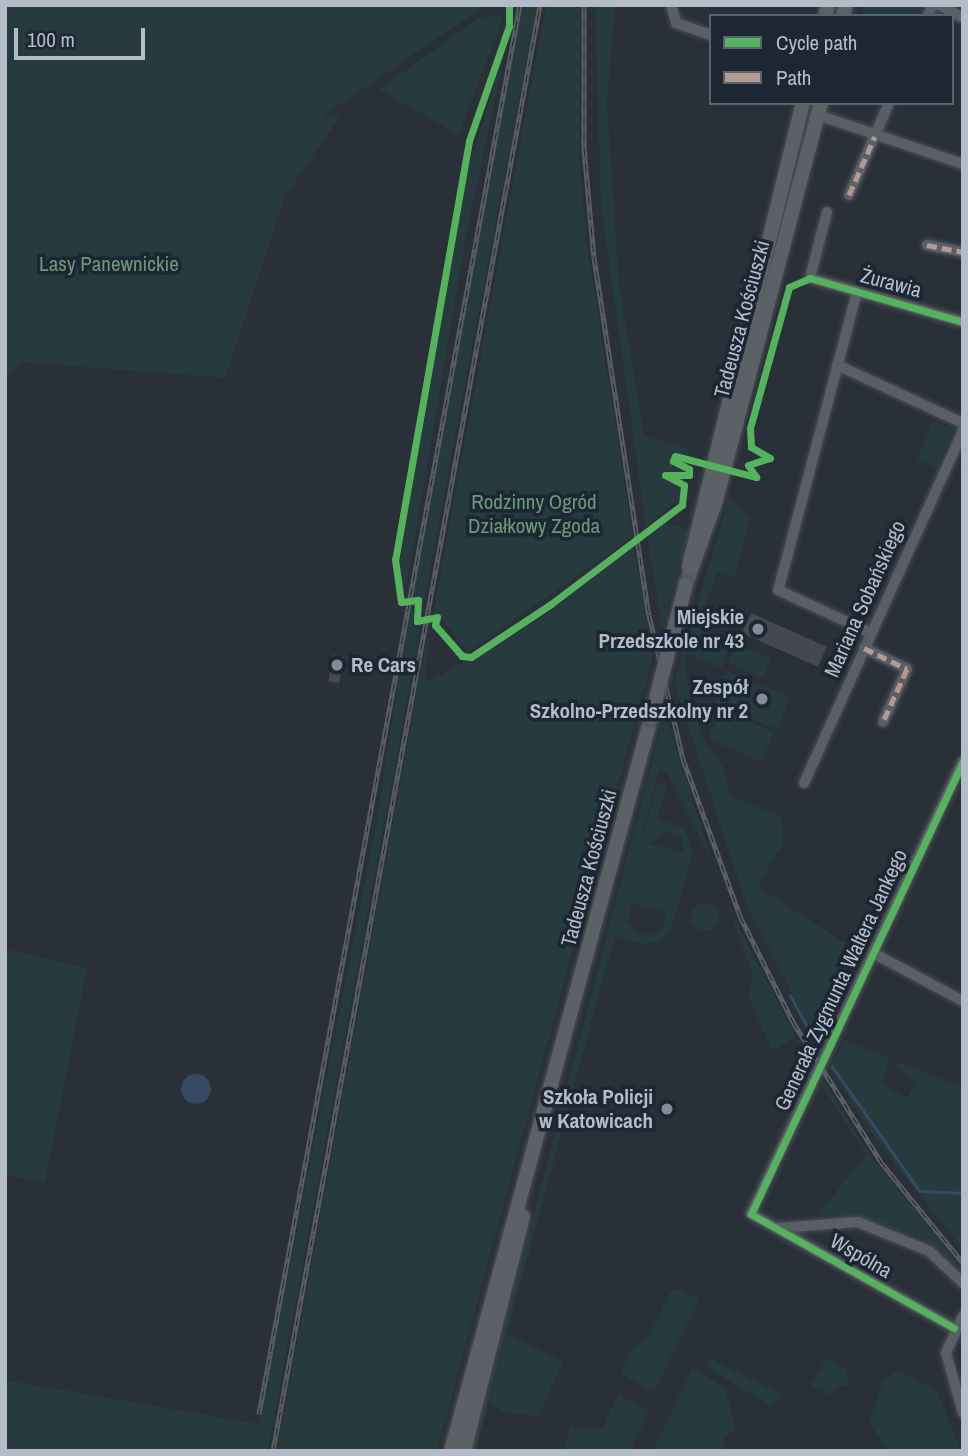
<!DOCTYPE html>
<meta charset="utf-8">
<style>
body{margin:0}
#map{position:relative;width:968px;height:1456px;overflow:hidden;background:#2a3038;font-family:"Archivo Narrow",sans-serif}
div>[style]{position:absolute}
.green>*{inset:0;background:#273a3e;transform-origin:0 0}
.round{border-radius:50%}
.water>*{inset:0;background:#384963}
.stream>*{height:2.5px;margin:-1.25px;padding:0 1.25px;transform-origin:1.25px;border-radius:1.25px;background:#384963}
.building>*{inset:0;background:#444950;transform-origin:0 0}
.roads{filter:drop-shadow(0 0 2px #484c53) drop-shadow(0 0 2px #484c53)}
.minor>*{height:10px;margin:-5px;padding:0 5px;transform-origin:5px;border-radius:5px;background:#5a5e66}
.major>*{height:14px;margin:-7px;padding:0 7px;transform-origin:7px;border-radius:7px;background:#5c6168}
.rail>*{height:5px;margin-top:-2.5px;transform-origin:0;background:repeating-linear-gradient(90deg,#1d2633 0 8px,#595d64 0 16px);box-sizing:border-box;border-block:2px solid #595d64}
.bridges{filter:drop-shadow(0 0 2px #484c55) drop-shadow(0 0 2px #484c55)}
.major-bridge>*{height:14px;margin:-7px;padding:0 7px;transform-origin:7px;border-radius:7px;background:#5c6168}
.quiet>*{height:5px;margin-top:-2.5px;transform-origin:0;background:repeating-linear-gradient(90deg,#b69a8f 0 10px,transparent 0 15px)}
.cycleway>*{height:7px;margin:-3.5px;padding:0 3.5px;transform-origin:3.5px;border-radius:3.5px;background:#56b35d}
.dots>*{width:19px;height:19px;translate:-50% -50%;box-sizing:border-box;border:4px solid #1d2633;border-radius:50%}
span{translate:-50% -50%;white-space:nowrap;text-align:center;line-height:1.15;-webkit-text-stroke:7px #1d2633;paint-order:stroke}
.park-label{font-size:21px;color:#6b9a76}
.street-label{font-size:21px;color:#b4bcc9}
.poi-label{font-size:21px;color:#b4bcc9;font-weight:700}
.right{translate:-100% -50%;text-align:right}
.left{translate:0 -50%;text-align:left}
.frame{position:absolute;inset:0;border:7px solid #b4bcc9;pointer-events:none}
.legend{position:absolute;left:709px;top:14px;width:245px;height:91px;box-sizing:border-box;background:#1d2633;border:2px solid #59626f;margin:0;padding:9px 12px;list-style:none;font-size:21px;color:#b4bcc9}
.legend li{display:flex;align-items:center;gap:14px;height:35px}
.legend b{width:35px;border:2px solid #59626f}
.scale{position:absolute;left:14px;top:28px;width:131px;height:32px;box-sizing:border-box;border:4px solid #b4bcc9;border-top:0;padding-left:9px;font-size:21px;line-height:24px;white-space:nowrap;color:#b4bcc9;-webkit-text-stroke:5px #1d2633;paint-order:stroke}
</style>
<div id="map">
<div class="green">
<div style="clip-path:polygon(5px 5px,486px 5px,323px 116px,341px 115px,285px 196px,225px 378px,20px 362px,5px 379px)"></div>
<div style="clip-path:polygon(522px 5px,537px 5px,421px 616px,420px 598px,411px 600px)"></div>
<div style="clip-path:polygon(546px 5px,580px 5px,579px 158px,586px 238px,633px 537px,468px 652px,440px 616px,433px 615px)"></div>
<div style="clip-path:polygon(595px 5px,615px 5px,607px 103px,619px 285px,644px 436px,689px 449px,685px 493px,646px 527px,601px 204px)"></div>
<div style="left:863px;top:5px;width:65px;height:11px"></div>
<div style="clip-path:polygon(493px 15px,503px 18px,458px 135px,379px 89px,479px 18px)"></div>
<div style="clip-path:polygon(507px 42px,467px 231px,407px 583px,399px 585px,398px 559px,464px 183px)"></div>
<div style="left:933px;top:421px;width:22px;height:42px;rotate:22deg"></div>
<div style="clip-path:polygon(729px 498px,750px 519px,734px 578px,718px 572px,696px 627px,732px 643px,722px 668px,686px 653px,685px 672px,701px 736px,724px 768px,730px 796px,781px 817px,783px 844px,759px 883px,761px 889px,859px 952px,816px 1040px,747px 906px,674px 682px)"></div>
<div style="clip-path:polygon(665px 522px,689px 530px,662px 628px,647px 534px)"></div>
<div style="clip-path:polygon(634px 547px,653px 656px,437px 1451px,277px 1451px,430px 622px,425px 676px,430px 681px,541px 618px)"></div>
<div style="clip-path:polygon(410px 605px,421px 624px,268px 1451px,5px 1451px,5px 1380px,259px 1424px,376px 825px)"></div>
<div style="left:737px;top:644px;width:37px;height:21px;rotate:24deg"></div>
<div style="left:727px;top:671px;width:69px;height:34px;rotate:23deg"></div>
<div style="left:721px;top:709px;width:58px;height:32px;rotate:24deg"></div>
<div style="clip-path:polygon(665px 712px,712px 862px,669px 776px,660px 768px,507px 1334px,563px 1362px,538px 1416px,505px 1413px,489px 1403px,476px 1451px,472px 1451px)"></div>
<div style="clip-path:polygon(evenodd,658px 782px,667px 784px,657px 819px,685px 829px,693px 852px,671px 930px,660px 941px,644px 944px,614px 936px,658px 782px,665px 830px,682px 838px,684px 853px,650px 844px,665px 830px,658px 782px,632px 904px,667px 913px,663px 928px,651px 936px,636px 933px,628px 921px,632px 904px)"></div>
<div class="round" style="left:691px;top:903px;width:28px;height:28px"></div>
<div style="clip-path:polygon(728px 907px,796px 1037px,773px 1051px,748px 996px,753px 975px)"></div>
<div style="clip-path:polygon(5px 949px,87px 968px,45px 1183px,5px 1175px)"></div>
<div style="clip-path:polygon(845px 1040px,890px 1058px,881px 1084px,907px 1098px,917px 1080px,895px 1068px,898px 1062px,963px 1087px,963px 1249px,882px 1148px,829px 1068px)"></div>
<div style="clip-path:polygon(823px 1079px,868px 1153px,963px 1268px,963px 1280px,918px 1236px,855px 1216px,818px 1214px,866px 1155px,821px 1085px)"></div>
<div style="clip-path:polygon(681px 1290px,699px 1300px,654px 1392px,620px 1373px,634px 1346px,647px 1340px,671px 1291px)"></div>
<div style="clip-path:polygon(827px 1357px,846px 1370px,849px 1386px,839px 1386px,832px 1395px,811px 1385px)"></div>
<div style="clip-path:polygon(712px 1358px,724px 1366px,782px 1394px,771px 1406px,707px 1367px)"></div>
<div style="clip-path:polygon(693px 1368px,725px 1389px,736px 1430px,724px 1437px,724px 1451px,652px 1451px)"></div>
<div style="clip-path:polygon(899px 1370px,937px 1392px,961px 1451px,889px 1451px,869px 1423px,883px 1381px)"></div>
<div style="clip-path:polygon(619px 1395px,649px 1411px,630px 1451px,563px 1451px,570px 1426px,602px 1429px)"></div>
</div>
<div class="water">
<div class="round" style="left:181px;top:1074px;width:30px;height:30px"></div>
</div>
<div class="stream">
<div style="left:790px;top:995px;width:62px;rotate:60.9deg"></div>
<div style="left:832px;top:1066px;width:153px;rotate:54.9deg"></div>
<div style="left:920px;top:1191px;width:43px;rotate:2.7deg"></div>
</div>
<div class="building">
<div style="left:751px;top:613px;width:83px;height:22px;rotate:24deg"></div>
<div style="left:333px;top:655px;width:11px;height:27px;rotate:10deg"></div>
</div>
<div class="roads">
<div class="minor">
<div style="left:671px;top:5px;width:19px;rotate:74deg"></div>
<div style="left:676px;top:23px;width:37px;rotate:19deg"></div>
<div style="left:939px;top:5px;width:27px;rotate:28deg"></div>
<div style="left:928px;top:16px;width:12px;rotate:-66deg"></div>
<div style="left:818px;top:115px;width:153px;rotate:18.7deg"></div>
<div style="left:849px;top:195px;width:100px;rotate:-66.5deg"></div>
<div style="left:827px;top:212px;width:68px;rotate:104.4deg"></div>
<div style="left:810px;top:278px;width:159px;rotate:16deg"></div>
<div style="left:927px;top:245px;width:37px;rotate:11deg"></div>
<div style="left:857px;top:292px;width:308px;rotate:104.8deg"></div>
<div style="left:778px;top:590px;width:102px;rotate:24.8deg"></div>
<div style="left:837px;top:365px;width:139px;rotate:24.7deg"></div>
<div style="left:864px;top:648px;width:48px;rotate:26deg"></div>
<div style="left:907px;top:669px;width:58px;rotate:114.4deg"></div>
<div style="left:804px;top:783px;width:386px;rotate:-65.7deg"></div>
<div style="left:873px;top:953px;width:102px;rotate:28.1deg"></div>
<div style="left:778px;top:1228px;width:80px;rotate:-4.3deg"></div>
<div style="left:858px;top:1222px;width:77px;rotate:22.2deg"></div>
<div style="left:929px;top:1251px;width:47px;rotate:43.3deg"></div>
<div style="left:963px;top:1316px;width:41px;rotate:114.7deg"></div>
<div style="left:946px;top:1353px;width:62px;rotate:74.2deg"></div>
<div style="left:954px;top:1328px;width:233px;rotate:-150.7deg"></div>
<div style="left:751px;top:1214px;width:500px;rotate:-64.92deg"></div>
</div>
<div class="major">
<div style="left:825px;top:16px;width:11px;rotate:-75deg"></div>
<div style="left:843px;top:16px;width:11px;rotate:-75deg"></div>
<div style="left:689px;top:566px;width:477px;rotate:-76.2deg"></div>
<div style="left:686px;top:584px;width:89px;rotate:-70.3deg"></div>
<div style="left:716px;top:500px;width:411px;rotate:-75.2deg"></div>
<div style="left:451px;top:1451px;width:760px;rotate:-74.74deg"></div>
<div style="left:464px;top:1451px;width:242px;rotate:-75.9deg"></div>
</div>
</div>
<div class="rail">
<div style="left:584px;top:5px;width:143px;rotate:90deg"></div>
<div style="left:584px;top:148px;width:109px;rotate:84.8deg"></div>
<div style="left:594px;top:257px;width:362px;rotate:81.3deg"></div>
<div style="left:649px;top:615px;width:148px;rotate:76.7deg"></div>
<div style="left:683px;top:759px;width:167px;rotate:70deg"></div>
<div style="left:740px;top:916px;width:119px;rotate:63.4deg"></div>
<div style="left:793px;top:1022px;width:165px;rotate:57.8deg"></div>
<div style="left:881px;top:1162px;width:130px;rotate:50.9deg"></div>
<div style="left:259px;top:1414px;width:1433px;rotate:-79.51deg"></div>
<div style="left:273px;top:1451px;width:1470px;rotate:-79.54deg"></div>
</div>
<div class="bridges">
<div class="major-bridge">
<div style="left:651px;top:718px;width:138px;rotate:-75.4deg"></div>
</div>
</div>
<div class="quiet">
<div style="left:849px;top:195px;width:64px;rotate:-66.2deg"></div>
<div style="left:927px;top:245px;width:37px;rotate:11deg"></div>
<div style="left:864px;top:648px;width:48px;rotate:26deg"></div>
<div style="left:907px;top:669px;width:58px;rotate:114.4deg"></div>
</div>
<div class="cycleway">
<div style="left:509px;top:5px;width:21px;rotate:90deg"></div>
<div style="left:509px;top:26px;width:122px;rotate:109.2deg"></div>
<div style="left:469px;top:141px;width:424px;rotate:100deg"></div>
<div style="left:395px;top:559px;width:43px;rotate:82.1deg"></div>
<div style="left:401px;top:602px;width:17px;rotate:-7deg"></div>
<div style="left:418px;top:600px;width:21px;rotate:93deg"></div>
<div style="left:417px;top:621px;width:20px;rotate:-11deg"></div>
<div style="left:437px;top:617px;width:8px;rotate:104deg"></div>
<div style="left:435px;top:625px;width:41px;rotate:48.9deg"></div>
<div style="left:462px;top:656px;width:9px;rotate:6deg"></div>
<div style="left:471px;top:657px;width:96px;rotate:-33.5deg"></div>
<div style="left:551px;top:604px;width:164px;rotate:-37.1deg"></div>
<div style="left:682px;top:505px;width:20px;rotate:-84deg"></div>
<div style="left:684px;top:485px;width:21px;rotate:-152deg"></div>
<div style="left:665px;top:475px;width:24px"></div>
<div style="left:689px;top:475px;width:6px;rotate:-90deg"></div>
<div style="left:689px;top:469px;width:18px;rotate:-153deg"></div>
<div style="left:673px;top:461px;width:5px;rotate:-68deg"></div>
<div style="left:675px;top:456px;width:84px;rotate:14.5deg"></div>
<div style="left:756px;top:477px;width:14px;rotate:-124deg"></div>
<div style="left:748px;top:465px;width:23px;rotate:-18deg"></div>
<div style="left:770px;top:458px;width:22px;rotate:-150deg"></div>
<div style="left:751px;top:447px;width:19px;rotate:-93deg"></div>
<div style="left:750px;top:428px;width:146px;rotate:-74.5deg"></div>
<div style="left:789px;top:287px;width:23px;rotate:-23deg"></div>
<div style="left:810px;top:278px;width:159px;rotate:16deg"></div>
<div style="left:954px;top:1328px;width:233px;rotate:-150.7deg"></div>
<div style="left:751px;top:1214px;width:500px;rotate:-64.92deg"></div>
</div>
<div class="dots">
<div style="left:758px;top:629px;background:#848b96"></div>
<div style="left:337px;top:665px;background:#848b96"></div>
<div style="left:762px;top:699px;background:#848b96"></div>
<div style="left:667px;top:1109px;background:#848b96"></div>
</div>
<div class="park-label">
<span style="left:109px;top:264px">Lasy Panewnickie</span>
<span style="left:534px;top:514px">Rodzinny Ogród<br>Działkowy Zgoda</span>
</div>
<div class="street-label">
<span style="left:891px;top:283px;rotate:15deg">Żurawia</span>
<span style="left:742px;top:319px;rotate:-75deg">Tadeusza Kościuszki</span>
<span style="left:865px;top:599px;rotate:-66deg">Mariana Sobańskiego</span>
<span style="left:589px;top:868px;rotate:-75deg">Tadeusza Kościuszki</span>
<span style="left:841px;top:980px;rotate:-65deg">Generała Zygmunta Waltera Jankego</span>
<span style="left:861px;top:1256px;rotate:30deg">Wspólna</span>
</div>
<div class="poi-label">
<span class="right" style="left:744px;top:629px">Miejskie<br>Przedszkole nr 43</span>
<span class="left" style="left:351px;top:665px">Re Cars</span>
<span class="right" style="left:748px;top:699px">Zespół<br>Szkolno-Przedszkolny nr 2</span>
<span class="right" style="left:653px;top:1109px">Szkoła Policji<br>w Katowicach</span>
</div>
<div class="frame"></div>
<ul class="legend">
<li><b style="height:9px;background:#56b35d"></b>Cycle path</li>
<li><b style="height:9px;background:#b69a8f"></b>Path</li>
</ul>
<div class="scale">100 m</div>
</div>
